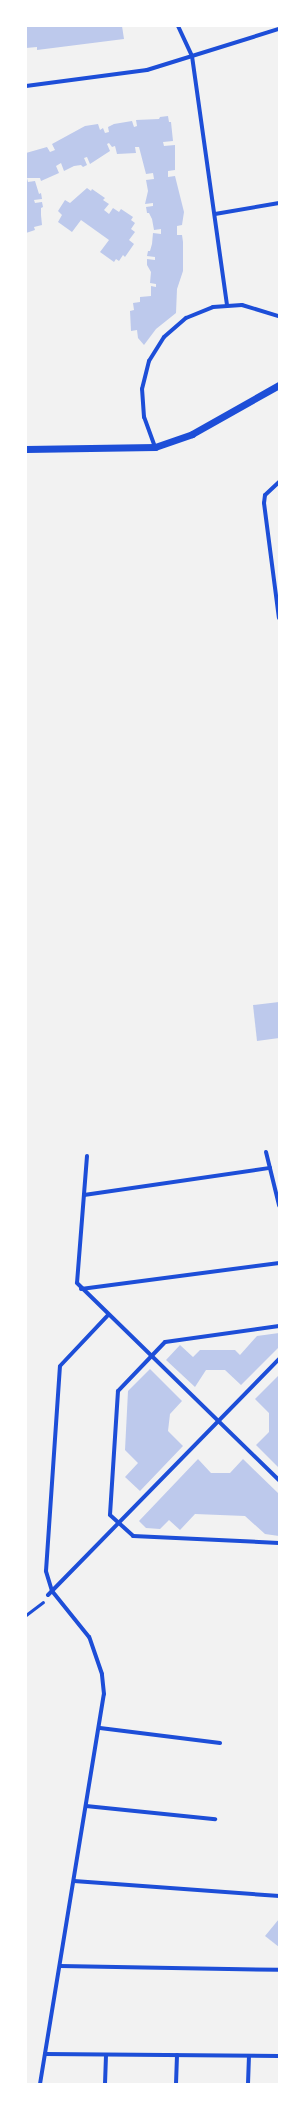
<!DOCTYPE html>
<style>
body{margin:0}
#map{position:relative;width:305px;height:2110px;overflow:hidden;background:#f2f2f2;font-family:Commissioner,sans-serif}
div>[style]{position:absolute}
.building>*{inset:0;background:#bdc9ec}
.path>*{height:2.5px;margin:-1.25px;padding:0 1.25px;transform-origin:1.25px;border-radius:1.25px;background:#1d4ed8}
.minor>*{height:4px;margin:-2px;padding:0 2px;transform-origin:2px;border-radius:2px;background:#1d4ed8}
.tertiary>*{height:7px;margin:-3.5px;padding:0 3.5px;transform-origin:3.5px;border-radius:3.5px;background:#1d4ed8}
span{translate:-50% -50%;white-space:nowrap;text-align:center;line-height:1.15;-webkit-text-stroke:3.5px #fff;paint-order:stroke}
.frame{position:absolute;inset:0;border:27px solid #fff;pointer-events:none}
</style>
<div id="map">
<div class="building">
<div style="clip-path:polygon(26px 26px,122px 26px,124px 39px,37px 50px,37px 47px,26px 48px)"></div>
<div style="clip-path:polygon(168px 116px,169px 122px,171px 122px,173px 141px,163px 142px,164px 146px,175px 145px,175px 170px,168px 171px,168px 177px,175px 176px,184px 212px,182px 225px,177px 226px,177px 235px,182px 235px,183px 242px,183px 271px,177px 289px,176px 313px,156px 329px,144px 345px,138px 338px,137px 330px,131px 331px,130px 311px,134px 310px,133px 303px,140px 302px,140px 297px,151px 296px,151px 286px,156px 287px,156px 284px,150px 283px,151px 272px,147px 265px,147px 259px,155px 260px,155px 257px,147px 256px,148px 251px,150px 251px,152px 244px,153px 233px,161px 234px,161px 229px,154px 230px,152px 219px,149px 213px,147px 213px,146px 207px,153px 206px,153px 203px,145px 204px,148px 191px,146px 180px,154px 179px,153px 173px,146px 174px,139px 147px,135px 147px,136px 153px,117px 154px,115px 146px,112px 147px,109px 143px,107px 144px,110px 151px,90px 164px,87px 157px,84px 158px,87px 165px,83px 167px,81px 165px,74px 166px,64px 171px,61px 163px,56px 166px,59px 173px,41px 181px,40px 178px,27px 178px,28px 182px,35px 181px,39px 194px,41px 193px,42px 199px,34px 200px,35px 203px,42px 202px,43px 207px,41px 208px,41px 215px,42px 225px,34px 227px,35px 230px,26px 233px,26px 153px,47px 147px,50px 152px,55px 150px,52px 144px,85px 126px,98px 124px,100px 130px,103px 128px,105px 133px,109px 132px,108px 127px,114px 124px,132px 121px,134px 127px,137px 126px,136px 120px,159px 119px,160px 117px)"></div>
<div style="clip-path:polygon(87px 188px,91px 191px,92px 189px,105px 198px,103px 200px,109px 204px,104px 210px,109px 214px,113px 208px,119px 212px,121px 209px,133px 217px,131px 220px,135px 223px,131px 229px,135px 232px,129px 240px,134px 244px,125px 257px,123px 255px,119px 261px,116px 259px,114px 262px,100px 252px,109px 240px,81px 220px,72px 232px,58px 222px,62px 215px,58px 211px,65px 200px,70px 203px)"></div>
<div style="clip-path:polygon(279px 1002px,279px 1038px,257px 1041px,253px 1005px)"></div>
<div style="clip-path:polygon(279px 1333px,279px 1347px,241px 1385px,225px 1370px,206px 1370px,195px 1387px,166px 1360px,180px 1345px,193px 1357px,200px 1350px,235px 1350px,240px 1355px,257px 1336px)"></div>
<div style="clip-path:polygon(150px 1369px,182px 1401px,170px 1414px,168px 1431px,183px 1446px,140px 1491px,125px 1477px,138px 1463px,125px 1450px,128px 1391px)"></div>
<div style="clip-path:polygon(279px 1375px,279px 1468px,256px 1445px,269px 1432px,269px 1413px,255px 1399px)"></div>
<div style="clip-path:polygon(198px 1459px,211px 1473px,230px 1473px,243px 1459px,279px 1494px,279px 1536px,265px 1534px,245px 1516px,195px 1514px,180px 1530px,169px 1520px,160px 1529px,146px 1528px,139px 1521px)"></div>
<div style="clip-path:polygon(279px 1919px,279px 1947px,265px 1936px)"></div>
</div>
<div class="path">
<div style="left:26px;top:1615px;width:21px;rotate:-37deg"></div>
</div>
<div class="minor">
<div style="left:178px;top:26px;width:33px;rotate:65deg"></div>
<div style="left:192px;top:56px;width:251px;rotate:82deg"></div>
<div style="left:26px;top:86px;width:122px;rotate:-7.5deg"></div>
<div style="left:147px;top:70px;width:138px;rotate:-17.3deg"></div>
<div style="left:215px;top:214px;width:65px;rotate:-9.8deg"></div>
<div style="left:155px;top:447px;width:32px;rotate:-110deg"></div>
<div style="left:144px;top:417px;width:28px;rotate:-94deg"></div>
<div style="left:142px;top:389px;width:29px;rotate:-76deg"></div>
<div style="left:149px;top:361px;width:28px;rotate:-58deg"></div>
<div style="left:164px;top:337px;width:29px;rotate:-41deg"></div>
<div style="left:186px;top:318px;width:29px;rotate:-22deg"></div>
<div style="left:213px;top:307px;width:29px;rotate:-4deg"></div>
<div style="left:242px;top:305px;width:39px;rotate:17deg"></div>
<div style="left:279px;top:482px;width:19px;rotate:137deg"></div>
<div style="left:265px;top:495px;width:8px;rotate:97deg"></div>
<div style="left:264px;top:503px;width:116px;rotate:82.6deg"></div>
<div style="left:266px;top:1152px;width:55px;rotate:76.2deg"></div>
<div style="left:87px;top:1156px;width:127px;rotate:94.5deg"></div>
<div style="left:77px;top:1283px;width:282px;rotate:44.3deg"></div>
<div style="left:84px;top:1195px;width:188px;rotate:-8.3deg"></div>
<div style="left:81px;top:1289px;width:200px;rotate:-7.5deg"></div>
<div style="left:279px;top:1326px;width:115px;rotate:172deg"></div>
<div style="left:165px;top:1342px;width:68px;rotate:133.8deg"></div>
<div style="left:118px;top:1391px;width:124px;rotate:93.7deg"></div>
<div style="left:110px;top:1515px;width:31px;rotate:42deg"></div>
<div style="left:133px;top:1536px;width:146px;rotate:2.7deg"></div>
<div style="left:48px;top:1595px;width:330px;rotate:-45.6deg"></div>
<div style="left:100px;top:1728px;width:121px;rotate:7.1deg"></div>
<div style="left:86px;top:1806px;width:130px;rotate:5.8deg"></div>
<div style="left:74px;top:1881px;width:206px;rotate:4.2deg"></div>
<div style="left:60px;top:1966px;width:219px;rotate:1deg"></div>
<div style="left:45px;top:2054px;width:234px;rotate:0.5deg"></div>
<div style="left:40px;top:2084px;width:395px;rotate:-80.7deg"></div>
<div style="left:104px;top:1694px;width:20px;rotate:-96deg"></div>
<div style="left:102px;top:1674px;width:39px;rotate:-109deg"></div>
<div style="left:89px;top:1637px;width:59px;rotate:-128.8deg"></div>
<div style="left:52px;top:1591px;width:21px;rotate:-107deg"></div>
<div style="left:46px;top:1571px;width:205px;rotate:-86.1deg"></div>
<div style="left:60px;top:1366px;width:70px;rotate:-46.7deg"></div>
<div style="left:105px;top:2084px;width:29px;rotate:-88deg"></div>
<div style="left:176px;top:2084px;width:29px;rotate:-88deg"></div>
<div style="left:248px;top:2084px;width:28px;rotate:-88deg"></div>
</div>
<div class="tertiary">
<div style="left:26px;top:449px;width:129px;rotate:-0.9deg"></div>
<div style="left:155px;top:447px;width:39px;rotate:-19deg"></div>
<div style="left:192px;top:434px;width:100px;rotate:-29.4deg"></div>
</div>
<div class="frame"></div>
</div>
